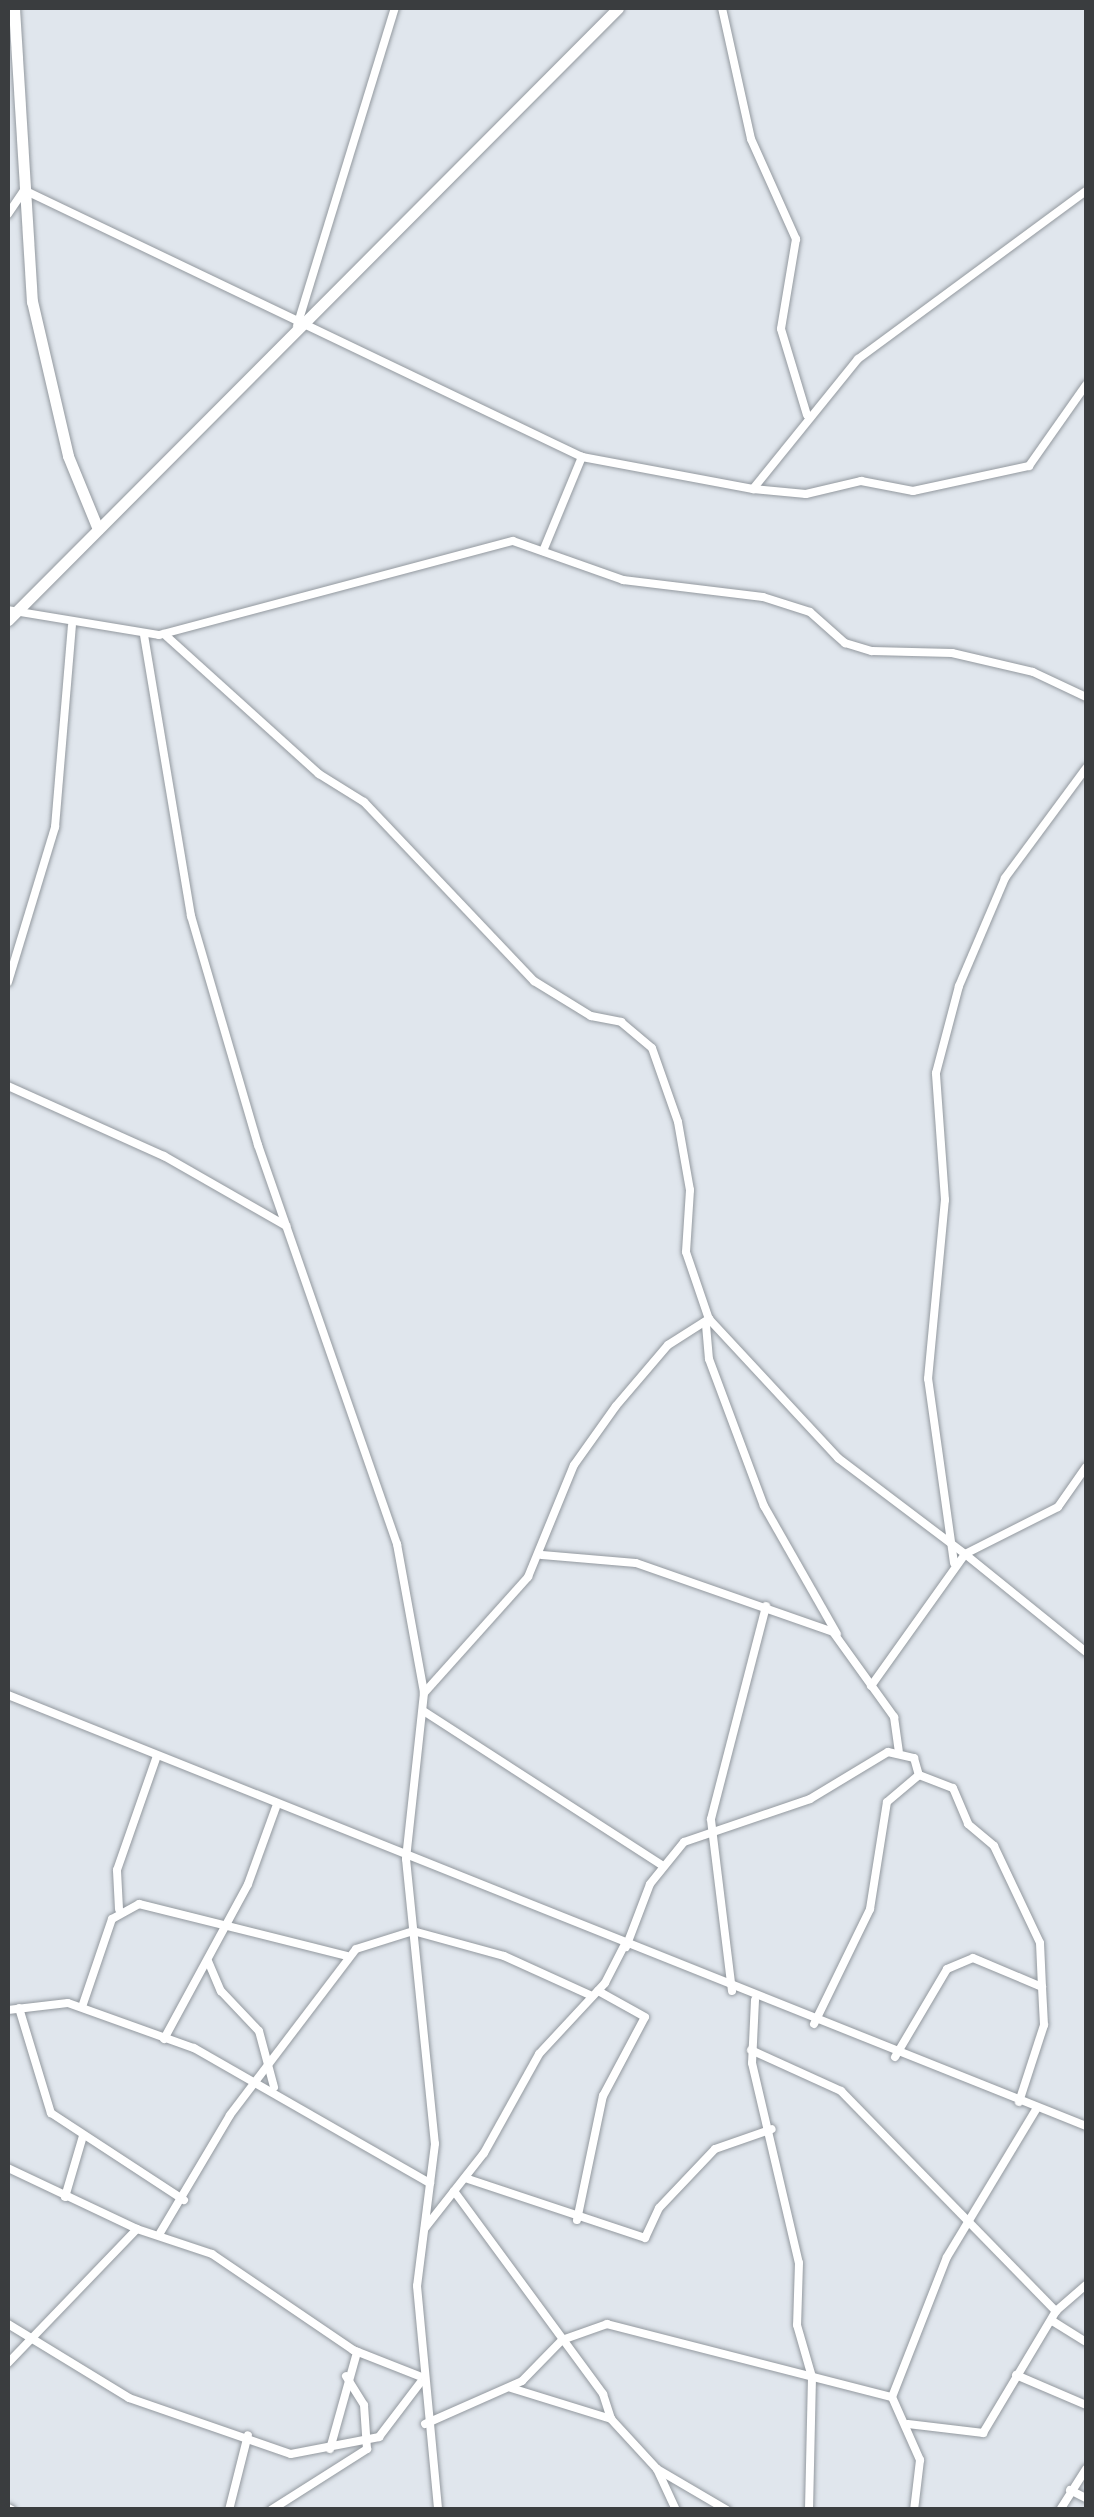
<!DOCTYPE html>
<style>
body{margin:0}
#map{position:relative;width:1094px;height:2517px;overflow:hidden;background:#e0e6ed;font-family:"Roboto Serif",serif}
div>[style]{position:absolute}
.roads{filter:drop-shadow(0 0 2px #93999f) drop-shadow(0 0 2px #93999f)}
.street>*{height:8px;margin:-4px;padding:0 4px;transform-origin:4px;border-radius:4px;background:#fff}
.secondary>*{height:11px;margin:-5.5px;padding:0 5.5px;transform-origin:5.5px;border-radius:5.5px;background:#fff}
span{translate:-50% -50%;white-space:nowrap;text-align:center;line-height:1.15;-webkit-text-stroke:8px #e0e6ed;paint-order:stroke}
.frame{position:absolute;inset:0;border:10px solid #3a3d3f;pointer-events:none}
</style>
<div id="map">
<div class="roads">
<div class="street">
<div style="left:722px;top:8px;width:134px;rotate:77.5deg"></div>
<div style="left:751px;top:139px;width:110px;rotate:65.8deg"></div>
<div style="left:796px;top:239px;width:91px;rotate:99.5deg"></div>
<div style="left:781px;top:329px;width:90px;rotate:73.2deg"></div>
<div style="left:8px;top:214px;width:29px;rotate:-56deg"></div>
<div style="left:24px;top:190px;width:619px;rotate:25.57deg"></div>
<div style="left:297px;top:326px;width:333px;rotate:-72.9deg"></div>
<div style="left:753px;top:489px;width:53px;rotate:5.4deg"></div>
<div style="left:806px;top:494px;width:57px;rotate:-13.3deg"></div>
<div style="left:861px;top:481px;width:53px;rotate:10.9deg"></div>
<div style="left:913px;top:491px;width:119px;rotate:-12.2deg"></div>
<div style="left:1029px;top:466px;width:99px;rotate:-54.9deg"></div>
<div style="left:543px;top:551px;width:102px;rotate:-67.5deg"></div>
<div style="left:582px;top:457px;width:174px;rotate:10.6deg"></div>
<div style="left:753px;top:489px;width:167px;rotate:-51.1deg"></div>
<div style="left:858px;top:359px;width:283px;rotate:-36.4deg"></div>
<div style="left:8px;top:610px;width:153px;rotate:9.4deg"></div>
<div style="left:159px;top:635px;width:366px;rotate:-14.9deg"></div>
<div style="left:513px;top:541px;width:117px;rotate:19.5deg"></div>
<div style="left:623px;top:580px;width:141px;rotate:6.9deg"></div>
<div style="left:763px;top:597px;width:49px;rotate:17.7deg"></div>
<div style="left:810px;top:612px;width:47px;rotate:41.5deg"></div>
<div style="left:845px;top:643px;width:28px;rotate:17deg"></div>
<div style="left:872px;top:651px;width:80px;rotate:1.4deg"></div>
<div style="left:952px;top:653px;width:83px;rotate:13.2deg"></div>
<div style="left:1033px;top:672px;width:59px;rotate:25.3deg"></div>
<div style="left:164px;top:634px;width:209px;rotate:42.1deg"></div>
<div style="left:319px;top:774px;width:53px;rotate:31.9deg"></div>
<div style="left:364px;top:802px;width:247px;rotate:46.5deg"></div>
<div style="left:534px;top:981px;width:67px;rotate:31.6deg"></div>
<div style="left:591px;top:1016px;width:31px;rotate:11deg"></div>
<div style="left:621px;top:1022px;width:40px;rotate:40deg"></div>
<div style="left:652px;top:1048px;width:78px;rotate:70.6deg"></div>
<div style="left:678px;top:1122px;width:69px;rotate:80deg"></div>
<div style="left:690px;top:1190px;width:62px;rotate:93.7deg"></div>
<div style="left:686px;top:1252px;width:71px;rotate:71.1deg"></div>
<div style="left:144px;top:635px;width:285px;rotate:80.5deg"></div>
<div style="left:191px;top:916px;width:239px;rotate:73.7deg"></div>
<div style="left:258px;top:1145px;width:423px;rotate:70.8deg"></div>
<div style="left:397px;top:1544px;width:151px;rotate:79.7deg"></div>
<div style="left:424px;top:1693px;width:167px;rotate:96.2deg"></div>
<div style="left:406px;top:1859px;width:286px;rotate:84.2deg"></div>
<div style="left:435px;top:2144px;width:143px;rotate:97.2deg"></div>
<div style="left:417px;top:2286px;width:225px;rotate:84.6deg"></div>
<div style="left:8px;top:982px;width:162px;rotate:-73.1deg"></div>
<div style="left:55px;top:827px;width:202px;rotate:-85.2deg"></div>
<div style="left:8px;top:1086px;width:171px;rotate:24.2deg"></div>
<div style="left:164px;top:1156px;width:141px;rotate:29.8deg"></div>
<div style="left:709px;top:1319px;width:190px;rotate:47.1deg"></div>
<div style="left:838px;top:1458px;width:159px;rotate:37.1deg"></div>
<div style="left:965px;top:1554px;width:104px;rotate:-26.8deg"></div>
<div style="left:1058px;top:1507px;width:49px;rotate:-55deg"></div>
<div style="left:706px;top:1325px;width:34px;rotate:85deg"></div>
<div style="left:709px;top:1359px;width:157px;rotate:69.5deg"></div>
<div style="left:764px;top:1506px;width:147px;rotate:60.3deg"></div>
<div style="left:542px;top:1555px;width:94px;rotate:4.9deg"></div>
<div style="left:636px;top:1563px;width:209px;rotate:19.3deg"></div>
<div style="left:833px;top:1632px;width:105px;rotate:54.3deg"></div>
<div style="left:894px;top:1717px;width:34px;rotate:82deg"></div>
<div style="left:954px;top:1563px;width:186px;rotate:-98deg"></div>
<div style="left:928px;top:1379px;width:180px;rotate:-84.6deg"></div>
<div style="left:945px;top:1200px;width:127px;rotate:-94.1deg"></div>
<div style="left:936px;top:1073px;width:90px;rotate:-75.2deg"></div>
<div style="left:959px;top:986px;width:117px;rotate:-66.9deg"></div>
<div style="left:1005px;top:878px;width:137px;rotate:-53.6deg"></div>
<div style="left:871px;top:1686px;width:162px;rotate:-54.5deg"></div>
<div style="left:965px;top:1554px;width:156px;rotate:39deg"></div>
<div style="left:424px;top:1693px;width:156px;rotate:-48.1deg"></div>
<div style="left:528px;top:1577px;width:121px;rotate:-67.7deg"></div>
<div style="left:574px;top:1465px;width:72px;rotate:-54.6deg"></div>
<div style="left:616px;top:1406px;width:80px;rotate:-49.6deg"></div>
<div style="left:668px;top:1345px;width:49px;rotate:-32.4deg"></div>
<div style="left:8px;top:1695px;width:1161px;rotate:21.79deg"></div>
<div style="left:425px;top:1712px;width:283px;rotate:32.9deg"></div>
<div style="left:119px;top:1909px;width:39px;rotate:-93deg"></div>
<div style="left:117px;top:1870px;width:121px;rotate:-70.7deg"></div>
<div style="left:626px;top:1947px;width:67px;rotate:-69.1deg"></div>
<div style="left:650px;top:1884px;width:54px;rotate:-51deg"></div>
<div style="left:684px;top:1842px;width:133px;rotate:-18.8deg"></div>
<div style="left:810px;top:1799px;width:91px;rotate:-31.1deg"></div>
<div style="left:888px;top:1752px;width:27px;rotate:13deg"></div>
<div style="left:914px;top:1758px;width:18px;rotate:74deg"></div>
<div style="left:208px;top:1961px;width:33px;rotate:67deg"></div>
<div style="left:221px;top:1991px;width:55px;rotate:46.5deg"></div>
<div style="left:259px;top:2031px;width:58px;rotate:75deg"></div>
<div style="left:732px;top:1991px;width:173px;rotate:-97deg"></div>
<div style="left:711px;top:1819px;width:220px;rotate:-75.5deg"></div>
<div style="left:755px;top:2000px;width:63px;rotate:92.7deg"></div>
<div style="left:752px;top:2063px;width:205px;rotate:76.8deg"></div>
<div style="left:799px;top:2263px;width:62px;rotate:91.8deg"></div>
<div style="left:797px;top:2325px;width:54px;rotate:73.9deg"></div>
<div style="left:812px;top:2377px;width:133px;rotate:91.3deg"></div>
<div style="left:82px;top:2007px;width:93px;rotate:-71.2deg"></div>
<div style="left:112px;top:1919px;width:31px;rotate:-29deg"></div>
<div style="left:139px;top:1904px;width:214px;rotate:14deg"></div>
<div style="left:19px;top:2008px;width:110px;rotate:73.1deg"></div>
<div style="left:51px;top:2113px;width:159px;rotate:33.2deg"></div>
<div style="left:8px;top:2010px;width:60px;rotate:-6.7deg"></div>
<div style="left:68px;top:2003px;width:134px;rotate:19.7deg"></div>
<div style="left:194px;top:2048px;width:272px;rotate:29.8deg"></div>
<div style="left:814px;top:2024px;width:128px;rotate:-64deg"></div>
<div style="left:870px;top:1909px;width:108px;rotate:-81deg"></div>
<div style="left:887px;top:1802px;width:42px;rotate:-40.2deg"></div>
<div style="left:919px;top:1775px;width:36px;rotate:21deg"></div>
<div style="left:953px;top:1788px;width:39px;rotate:67deg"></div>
<div style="left:968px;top:1824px;width:34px;rotate:40deg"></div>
<div style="left:994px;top:1846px;width:107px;rotate:64.6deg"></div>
<div style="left:1040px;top:1943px;width:44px;rotate:87.4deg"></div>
<div style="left:164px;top:2039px;width:176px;rotate:-61.5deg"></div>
<div style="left:248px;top:1884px;width:82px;rotate:-70deg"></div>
<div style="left:751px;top:2050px;width:99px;rotate:24.5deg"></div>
<div style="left:841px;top:2091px;width:308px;rotate:45.7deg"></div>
<div style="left:895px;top:2057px;width:102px;rotate:-59.4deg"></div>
<div style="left:947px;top:1969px;width:28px;rotate:-23deg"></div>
<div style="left:973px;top:1958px;width:75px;rotate:22.8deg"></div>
<div style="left:1042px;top:1987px;width:38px;rotate:87deg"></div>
<div style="left:1044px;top:2025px;width:81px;rotate:108deg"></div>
<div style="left:8px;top:2168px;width:143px;rotate:25.3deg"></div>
<div style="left:465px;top:2178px;width:190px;rotate:18.4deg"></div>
<div style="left:645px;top:2238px;width:33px;rotate:-65deg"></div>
<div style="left:659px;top:2208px;width:81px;rotate:-46.5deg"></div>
<div style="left:715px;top:2149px;width:60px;rotate:-19.3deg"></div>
<div style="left:454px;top:2191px;width:252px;rotate:53.7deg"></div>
<div style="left:603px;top:2394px;width:26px;rotate:72deg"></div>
<div style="left:611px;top:2419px;width:68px;rotate:47.4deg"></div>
<div style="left:657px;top:2469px;width:45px;rotate:65.1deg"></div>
<div style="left:65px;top:2197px;width:64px;rotate:-73.6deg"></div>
<div style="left:577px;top:2220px;width:127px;rotate:-78.2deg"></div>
<div style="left:603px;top:2096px;width:89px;rotate:-62deg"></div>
<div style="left:645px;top:2017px;width:54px;rotate:-151deg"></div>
<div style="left:425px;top:2228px;width:95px;rotate:-51.8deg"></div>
<div style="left:484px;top:2153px;width:113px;rotate:-60.9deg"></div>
<div style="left:539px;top:2054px;width:97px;rotate:-47.1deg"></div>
<div style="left:605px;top:1983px;width:42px;rotate:-62.8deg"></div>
<div style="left:160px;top:2233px;width:137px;rotate:-59.3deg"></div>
<div style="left:230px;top:2115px;width:208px;rotate:-52.8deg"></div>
<div style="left:356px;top:1949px;width:60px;rotate:-17.5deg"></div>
<div style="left:413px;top:1931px;width:94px;rotate:15.4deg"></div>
<div style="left:504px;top:1956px;width:94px;rotate:24.4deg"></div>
<div style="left:1054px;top:2322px;width:38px;rotate:32deg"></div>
<div style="left:8px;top:2324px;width:142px;rotate:31.4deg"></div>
<div style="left:129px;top:2398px;width:171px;rotate:19.1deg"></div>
<div style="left:291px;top:2454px;width:90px;rotate:-10.9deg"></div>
<div style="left:379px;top:2437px;width:68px;rotate:-52.8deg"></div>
<div style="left:8px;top:2363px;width:186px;rotate:-46.1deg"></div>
<div style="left:137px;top:2229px;width:79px;rotate:18.4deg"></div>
<div style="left:212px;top:2254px;width:171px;rotate:34.2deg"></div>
<div style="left:353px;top:2350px;width:71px;rotate:21.5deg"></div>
<div style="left:1016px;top:2375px;width:76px;rotate:23.2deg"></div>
<div style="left:511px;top:2388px;width:105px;rotate:17.2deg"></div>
<div style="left:892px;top:2397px;width:69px;rotate:66deg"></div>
<div style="left:920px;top:2460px;width:50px;rotate:96.8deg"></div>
<div style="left:425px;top:2424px;width:106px;rotate:-23.9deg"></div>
<div style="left:522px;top:2381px;width:57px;rotate:-45.7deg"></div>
<div style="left:562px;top:2340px;width:48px;rotate:-19.6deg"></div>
<div style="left:607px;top:2324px;width:294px;rotate:14.4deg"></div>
<div style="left:892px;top:2397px;width:150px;rotate:-68.6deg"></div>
<div style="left:947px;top:2257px;width:174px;rotate:-58.9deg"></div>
<div style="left:908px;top:2424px;width:76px;rotate:6.8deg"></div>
<div style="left:983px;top:2433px;width:142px;rotate:-59.1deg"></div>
<div style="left:1056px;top:2311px;width:40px;rotate:-41deg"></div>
<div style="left:330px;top:2449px;width:101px;rotate:-74.4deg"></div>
<div style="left:657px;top:2469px;width:81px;rotate:30.4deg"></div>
<div style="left:1070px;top:2490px;width:18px;rotate:27deg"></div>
<div style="left:8px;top:2508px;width:4px;rotate:27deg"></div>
<div style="left:229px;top:2510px;width:77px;rotate:-75.8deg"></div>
<div style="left:271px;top:2510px;width:114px;rotate:-32.4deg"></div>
<div style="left:367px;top:2449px;width:44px;rotate:-93.9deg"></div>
<div style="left:364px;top:2405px;width:34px;rotate:-122deg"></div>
<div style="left:1060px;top:2510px;width:49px;rotate:-57.6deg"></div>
</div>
<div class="secondary">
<div style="left:14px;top:8px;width:294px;rotate:86.5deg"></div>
<div style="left:32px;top:301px;width:159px;rotate:76.9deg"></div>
<div style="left:68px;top:456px;width:79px;rotate:67.7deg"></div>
<div style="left:8px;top:620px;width:864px;rotate:-45.09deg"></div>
</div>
</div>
<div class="frame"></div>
</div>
